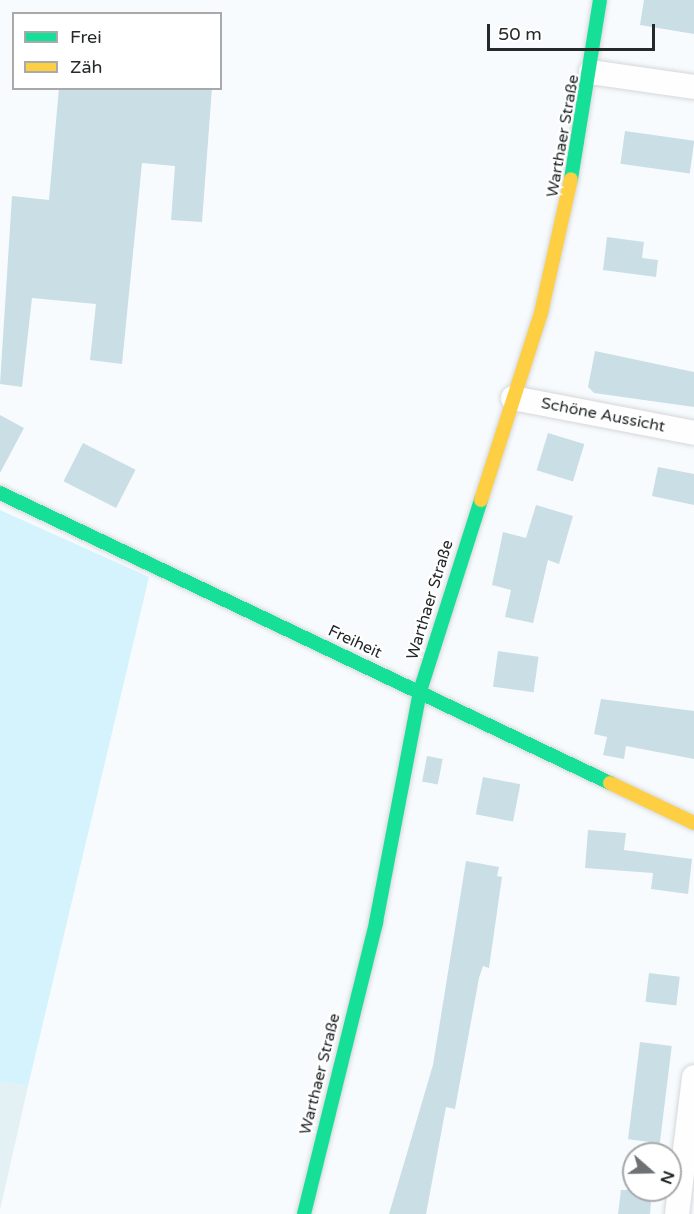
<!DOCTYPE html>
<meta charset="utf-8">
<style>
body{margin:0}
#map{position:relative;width:694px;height:1214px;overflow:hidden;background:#f8fbfd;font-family:"Varela Round",sans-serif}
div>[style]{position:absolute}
.built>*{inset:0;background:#e3f0f4}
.green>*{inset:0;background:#d4f3fd}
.building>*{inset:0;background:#c9dee5;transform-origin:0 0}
.roads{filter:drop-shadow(0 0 2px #d4d8da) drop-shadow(0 0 2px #d4d8da)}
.street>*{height:24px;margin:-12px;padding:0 12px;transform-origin:12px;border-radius:12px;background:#fefeff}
.fast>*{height:14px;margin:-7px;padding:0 7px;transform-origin:7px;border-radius:7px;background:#16e098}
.slow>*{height:14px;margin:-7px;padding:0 7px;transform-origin:7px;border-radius:7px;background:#ffcf43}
span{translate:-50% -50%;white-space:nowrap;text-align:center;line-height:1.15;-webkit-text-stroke:4.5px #fff;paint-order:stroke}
.street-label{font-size:16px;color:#24292a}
.legend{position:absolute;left:12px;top:12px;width:210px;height:78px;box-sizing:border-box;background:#fff;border:2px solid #a7a9aa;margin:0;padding:8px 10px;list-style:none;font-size:18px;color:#24292a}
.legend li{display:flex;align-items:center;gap:12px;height:30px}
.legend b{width:30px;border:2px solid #a7a9aa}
.north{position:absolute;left:622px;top:1142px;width:60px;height:60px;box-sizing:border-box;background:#fff;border:2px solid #a7a9aa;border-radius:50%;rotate:110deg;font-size:16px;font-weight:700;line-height:24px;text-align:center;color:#24292a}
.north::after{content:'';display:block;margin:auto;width:21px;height:27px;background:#6e7274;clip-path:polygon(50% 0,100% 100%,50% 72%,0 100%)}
.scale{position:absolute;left:487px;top:24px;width:168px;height:27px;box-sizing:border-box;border:3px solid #24292a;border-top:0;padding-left:8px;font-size:18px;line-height:21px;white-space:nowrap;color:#24292a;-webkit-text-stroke:4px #fff;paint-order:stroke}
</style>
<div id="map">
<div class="built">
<div style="clip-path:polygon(0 1082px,28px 1086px,0 1210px)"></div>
</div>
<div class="green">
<div style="clip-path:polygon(0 510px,149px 577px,28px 1086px,0 1082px)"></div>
</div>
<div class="building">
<div style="clip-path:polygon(644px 0,694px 0,694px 34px,640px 25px)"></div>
<div style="clip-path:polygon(59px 88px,212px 88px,202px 222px,171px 220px,175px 166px,142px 163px,122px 364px,90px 360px,96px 304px,32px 298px,22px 387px,0 384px,12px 196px,49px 200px)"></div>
<div style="left:625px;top:131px;width:70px;height:33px;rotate:8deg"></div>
<div style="clip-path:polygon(607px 237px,644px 242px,642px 258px,658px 260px,656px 277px,603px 270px)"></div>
<div style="clip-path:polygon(595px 351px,694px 372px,694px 407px,594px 393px,588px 387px)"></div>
<div style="clip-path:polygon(0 415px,24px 428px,0 473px)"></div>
<div style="left:548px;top:433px;width:38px;height:39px;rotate:17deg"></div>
<div style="left:83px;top:443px;width:59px;height:43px;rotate:27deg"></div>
<div style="clip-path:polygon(658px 467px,694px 474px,694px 505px,652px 496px)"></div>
<div style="clip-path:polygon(536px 505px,573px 516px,559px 564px,548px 560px,533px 623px,505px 617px,511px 590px,492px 585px,503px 532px,526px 538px)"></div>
<div style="left:498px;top:651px;width:41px;height:36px;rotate:8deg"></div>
<div style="clip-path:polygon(601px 699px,694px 711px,694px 759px,626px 746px,624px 759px,603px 755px,607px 737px,594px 734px)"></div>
<div style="left:427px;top:756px;width:16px;height:26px;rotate:11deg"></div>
<div style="left:483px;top:777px;width:38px;height:38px;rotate:11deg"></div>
<div style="clip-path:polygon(588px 830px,626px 833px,624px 850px,692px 859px,688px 894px,651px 889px,653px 873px,585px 868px)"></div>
<div style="clip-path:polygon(466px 861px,499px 867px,497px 876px,502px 877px,489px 968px,483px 966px,479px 978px,455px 1109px,446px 1107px,426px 1214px,389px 1214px,433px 1065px)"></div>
<div style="left:649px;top:973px;width:31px;height:29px;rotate:7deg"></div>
<div style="left:640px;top:1042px;width:32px;height:98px;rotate:7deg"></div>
<div style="clip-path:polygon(621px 1190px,652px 1190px,650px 1214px,618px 1214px)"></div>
</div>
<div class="roads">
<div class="street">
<div style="left:591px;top:72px;width:104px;rotate:8.3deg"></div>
<div style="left:513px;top:398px;width:184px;rotate:10.9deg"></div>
<div style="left:677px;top:1214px;width:138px;rotate:-82.9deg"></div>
</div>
<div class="fast">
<div style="left:571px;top:179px;width:181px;rotate:-80.8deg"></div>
<div style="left:0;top:493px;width:675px;rotate:25.43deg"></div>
<div style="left:304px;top:1214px;width:301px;rotate:-76.1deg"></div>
<div style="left:376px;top:922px;width:235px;rotate:-79.2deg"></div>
<div style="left:420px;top:691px;width:201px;rotate:-72.3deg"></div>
</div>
<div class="slow">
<div style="left:481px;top:500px;width:196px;rotate:-72.2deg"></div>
<div style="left:541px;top:313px;width:137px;rotate:-77.4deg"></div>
<div style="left:610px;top:783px;width:93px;rotate:25.5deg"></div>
</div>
</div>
<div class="street-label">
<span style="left:563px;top:136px;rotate:-80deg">Warthaer Straße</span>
<span style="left:603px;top:415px;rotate:11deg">Schöne Aussicht</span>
<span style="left:430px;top:600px;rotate:-73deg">Warthaer Straße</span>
<span style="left:355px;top:642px;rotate:25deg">Freiheit</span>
<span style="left:320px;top:1074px;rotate:-76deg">Warthaer Straße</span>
</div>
<ul class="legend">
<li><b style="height:8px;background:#16e098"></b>Frei</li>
<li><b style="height:8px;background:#ffcf43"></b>Zäh</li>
</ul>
<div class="north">N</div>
<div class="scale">50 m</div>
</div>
